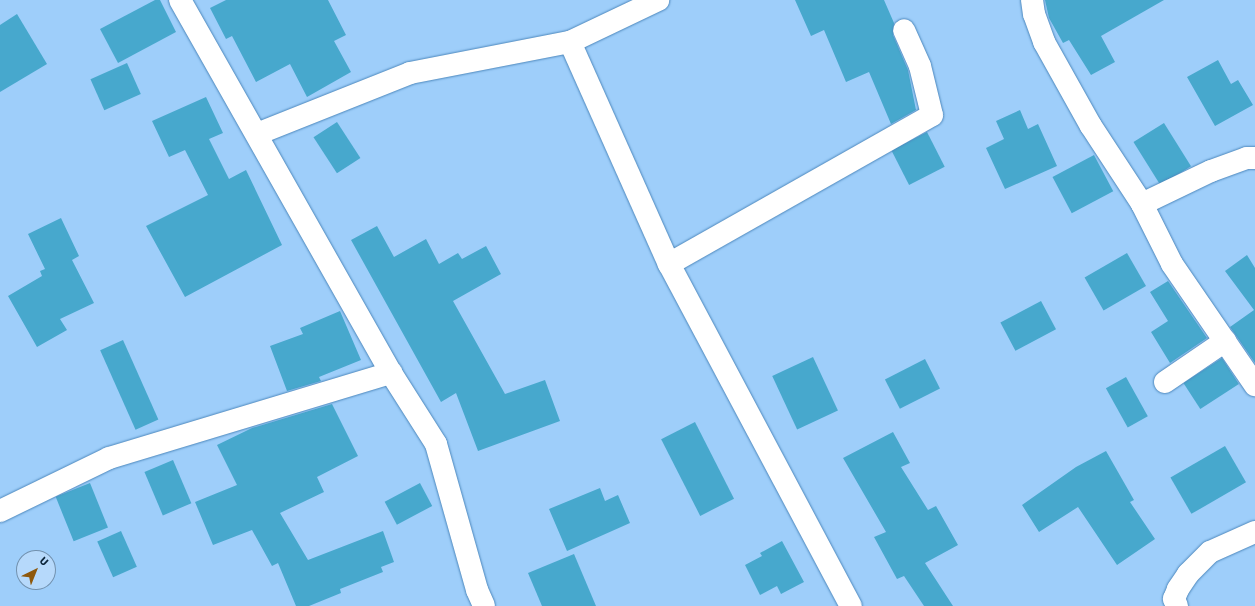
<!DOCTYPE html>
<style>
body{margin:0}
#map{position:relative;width:1255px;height:606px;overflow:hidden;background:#9ecefa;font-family:Signika,sans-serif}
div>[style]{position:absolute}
.building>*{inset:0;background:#47a8cd;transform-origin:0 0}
.roads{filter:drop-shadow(0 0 1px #4c87bc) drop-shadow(0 0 1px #4c87bc)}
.minor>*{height:22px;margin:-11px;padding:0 11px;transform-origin:11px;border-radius:11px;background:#fff}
span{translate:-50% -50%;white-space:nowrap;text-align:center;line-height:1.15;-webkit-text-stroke:3.5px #b6d9fb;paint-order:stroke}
.north{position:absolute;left:16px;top:550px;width:40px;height:40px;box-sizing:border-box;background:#b6d9fb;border:1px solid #7291ae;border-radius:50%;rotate:43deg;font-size:11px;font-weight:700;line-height:16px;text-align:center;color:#0c253a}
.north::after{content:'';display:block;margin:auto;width:14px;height:18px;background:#8e580c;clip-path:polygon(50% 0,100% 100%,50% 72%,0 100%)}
</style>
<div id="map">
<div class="building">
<div style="clip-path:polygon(155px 0,160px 0,176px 32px,118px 63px,100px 29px)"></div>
<div style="clip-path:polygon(226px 0,328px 0,346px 35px,334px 41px,351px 72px,307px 97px,290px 64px,256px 82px,232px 36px,226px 39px,210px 8px)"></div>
<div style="clip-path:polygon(795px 0,884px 0,894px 23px,893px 35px,908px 70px,916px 110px,891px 124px,869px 72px,846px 82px,824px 30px,811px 36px)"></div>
<div style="clip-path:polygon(1045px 0,1164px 0,1101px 36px,1115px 62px,1091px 75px,1069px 40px,1063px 43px,1049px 18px)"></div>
<div style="clip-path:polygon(17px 14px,47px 64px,0 92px,0 25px)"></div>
<div style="clip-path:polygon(1218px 60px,1231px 84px,1238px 80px,1253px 105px,1215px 126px,1187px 77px)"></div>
<div style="left:127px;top:63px;width:34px;height:40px;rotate:66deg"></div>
<div style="clip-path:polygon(206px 97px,223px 133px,209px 139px,229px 179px,246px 170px,282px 245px,185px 297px,146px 226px,208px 195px,185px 150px,169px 157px,152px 121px)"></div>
<div style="clip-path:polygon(1020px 110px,1028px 129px,1038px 124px,1057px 166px,1005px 189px,986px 148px,1004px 139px,996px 121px)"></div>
<div style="left:337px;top:122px;width:43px;height:28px;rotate:57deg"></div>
<div style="left:1164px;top:123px;width:51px;height:36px;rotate:58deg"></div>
<div style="left:927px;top:132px;width:39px;height:40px;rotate:63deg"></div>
<div style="left:1094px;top:155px;width:41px;height:47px;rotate:62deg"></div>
<div style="clip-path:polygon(61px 218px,79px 256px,72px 260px,94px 303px,60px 319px,67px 330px,37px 347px,8px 296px,42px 276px,40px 271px,45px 269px,28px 234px)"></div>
<div style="clip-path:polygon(377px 226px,394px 257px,426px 239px,439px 264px,458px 253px,462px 259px,486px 246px,501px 274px,453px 301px,505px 394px,545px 380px,560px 421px,478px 451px,456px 393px,441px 402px,351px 240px)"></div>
<div style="left:1127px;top:253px;width:38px;height:49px;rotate:60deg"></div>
<div style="clip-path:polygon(1247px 255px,1255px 268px,1255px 363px,1230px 327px,1254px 310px,1225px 271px)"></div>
<div style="clip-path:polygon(1168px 281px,1207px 338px,1170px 363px,1151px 332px,1168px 321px,1150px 292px)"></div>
<div style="left:1041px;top:301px;width:32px;height:46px;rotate:62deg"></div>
<div style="clip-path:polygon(340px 311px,361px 360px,319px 377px,321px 381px,287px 391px,270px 346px,303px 334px,300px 328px)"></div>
<div style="left:123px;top:340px;width:87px;height:25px;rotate:66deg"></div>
<div style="left:813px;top:357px;width:59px;height:45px;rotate:65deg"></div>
<div style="left:1222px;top:358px;width:31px;height:46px;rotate:57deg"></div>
<div style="left:925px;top:359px;width:33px;height:45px;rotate:63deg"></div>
<div style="left:1126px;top:377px;width:45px;height:23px;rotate:61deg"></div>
<div style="clip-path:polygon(332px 404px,358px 456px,317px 477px,324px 492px,280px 513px,308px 560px,383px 531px,394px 562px,381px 567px,383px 572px,340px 589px,341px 593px,309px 606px,296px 606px,278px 563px,272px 566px,252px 530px,213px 545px,195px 502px,237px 485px,217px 445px,252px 428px)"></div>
<div style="left:695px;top:422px;width:86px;height:38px;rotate:63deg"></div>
<div style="clip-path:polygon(893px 432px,910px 463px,901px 467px,928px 510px,936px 506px,958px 545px,925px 563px,953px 606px,924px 606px,904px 576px,897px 579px,874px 537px,886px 532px,843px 458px)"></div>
<div style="left:1225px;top:446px;width:42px;height:63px;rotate:60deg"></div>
<div style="clip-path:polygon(1106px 451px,1134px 500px,1130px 502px,1155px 539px,1117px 565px,1078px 507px,1039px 532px,1022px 505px,1076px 467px)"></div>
<div style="left:173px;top:460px;width:47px;height:31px;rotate:67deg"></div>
<div style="left:90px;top:483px;width:48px;height:37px;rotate:68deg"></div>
<div style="left:420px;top:483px;width:26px;height:40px;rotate:62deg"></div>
<div style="clip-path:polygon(600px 488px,605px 501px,618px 495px,630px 523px,567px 551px,549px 509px)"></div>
<div style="left:121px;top:531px;width:39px;height:26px;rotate:66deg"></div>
<div style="clip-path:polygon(782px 541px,804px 582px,781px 594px,777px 586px,760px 595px,745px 565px,762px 556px,760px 553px)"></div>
<div style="clip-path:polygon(574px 554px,596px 606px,542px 606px,528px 573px)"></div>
</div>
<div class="roads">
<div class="minor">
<div style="left:180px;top:0;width:429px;rotate:60.5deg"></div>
<div style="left:391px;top:373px;width:84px;rotate:57.6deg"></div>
<div style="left:436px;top:444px;width:152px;rotate:74.3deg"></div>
<div style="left:477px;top:590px;width:17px;rotate:66deg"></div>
<div style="left:1032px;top:0;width:14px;rotate:82deg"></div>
<div style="left:1034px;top:14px;width:30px;rotate:70deg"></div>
<div style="left:1044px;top:42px;width:96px;rotate:60.8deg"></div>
<div style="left:1091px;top:126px;width:93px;rotate:56.8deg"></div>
<div style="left:1142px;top:204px;width:67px;rotate:63.4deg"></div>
<div style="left:1172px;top:264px;width:147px;rotate:55.6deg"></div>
<div style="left:570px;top:42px;width:243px;rotate:66deg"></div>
<div style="left:669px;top:264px;width:387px;rotate:62deg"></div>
<div style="left:257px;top:134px;width:165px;rotate:-21.7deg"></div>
<div style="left:410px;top:73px;width:163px;rotate:-11deg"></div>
<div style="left:570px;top:42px;width:98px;rotate:-25.5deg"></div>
<div style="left:1142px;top:204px;width:76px;rotate:-25.6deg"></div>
<div style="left:1211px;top:171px;width:38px;rotate:-20deg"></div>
<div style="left:1247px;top:158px;width:8px"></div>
<div style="left:669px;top:264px;width:302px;rotate:-29.5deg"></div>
<div style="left:932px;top:115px;width:50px;rotate:-103.8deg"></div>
<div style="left:920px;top:66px;width:39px;rotate:-114deg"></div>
<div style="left:1165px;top:382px;width:73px;rotate:-34.3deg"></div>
<div style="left:0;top:511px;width:121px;rotate:-25.9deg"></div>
<div style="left:109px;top:458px;width:295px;rotate:-16.8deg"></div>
<div style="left:1177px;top:606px;width:8px;rotate:-113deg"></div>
<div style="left:1174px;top:599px;width:11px;rotate:-68deg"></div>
<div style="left:1178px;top:589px;width:18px;rotate:-56deg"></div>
<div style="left:1188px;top:574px;width:31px;rotate:-45deg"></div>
<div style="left:1210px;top:552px;width:49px;rotate:-24deg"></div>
</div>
</div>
<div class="north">U</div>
</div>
